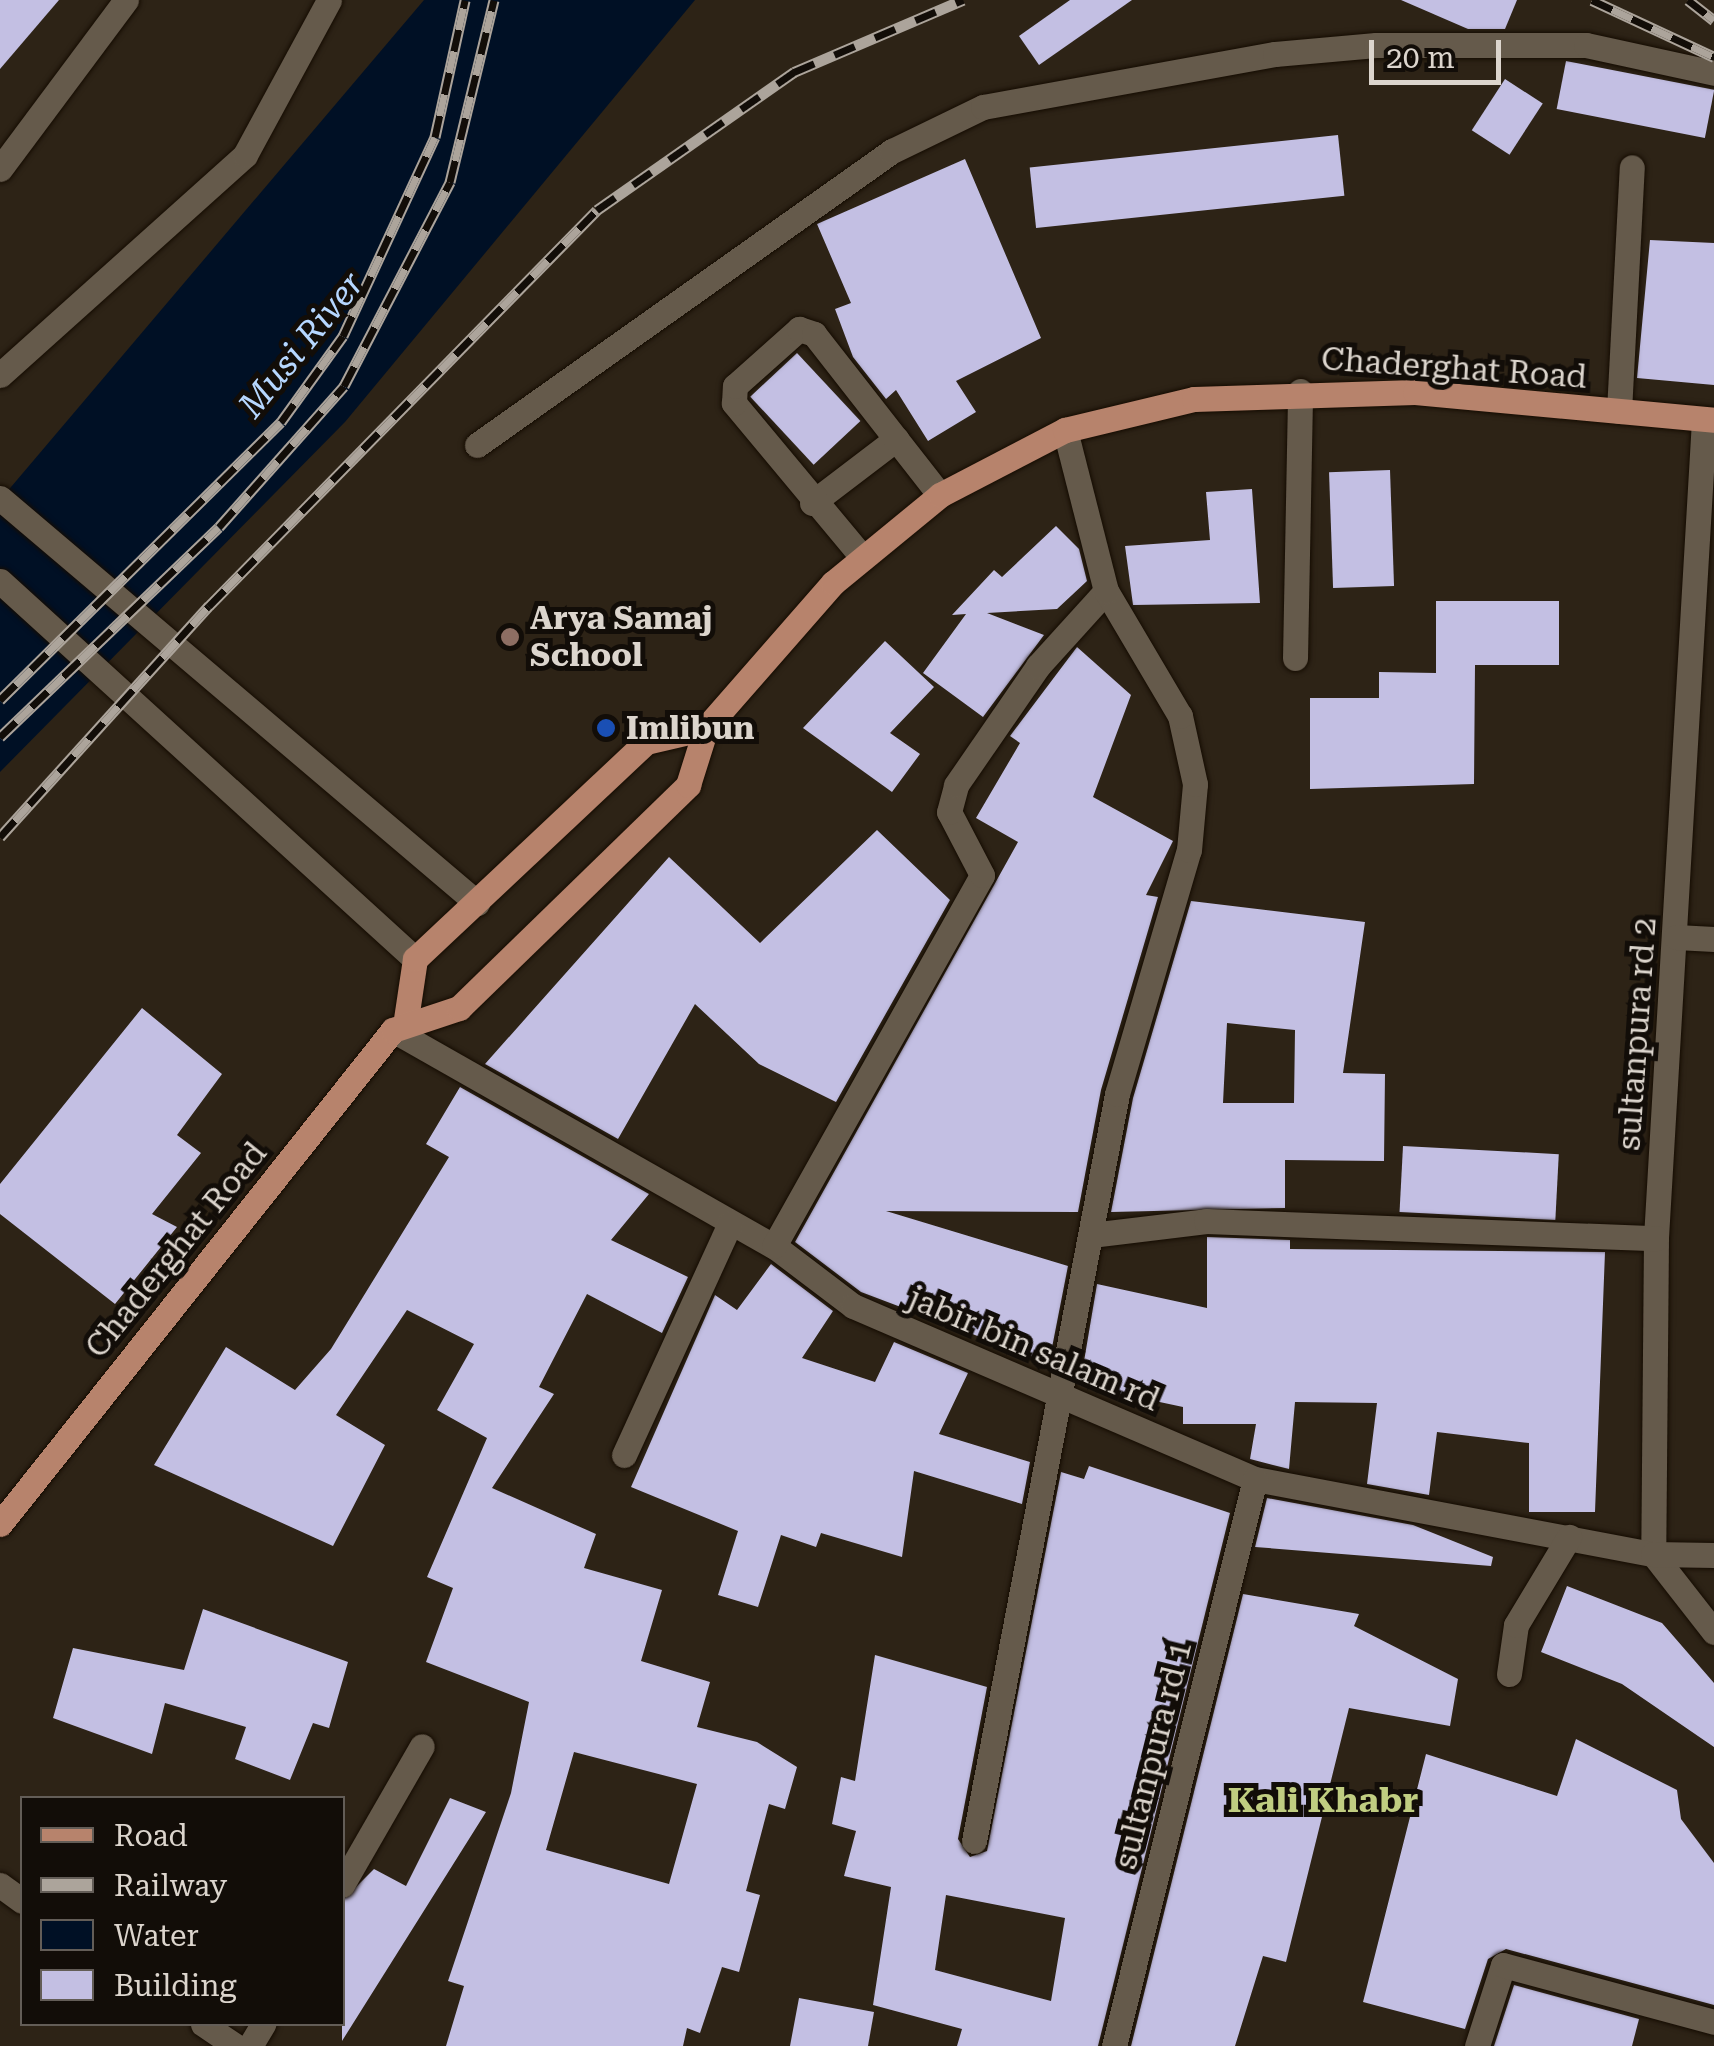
<!DOCTYPE html>
<style>
body{margin:0}
#map{position:relative;width:1714px;height:2046px;overflow:hidden;background:#2d2316;font-family:"Roboto Serif",serif}
div>[style]{position:absolute}
.water>*{inset:0;background:#001025}
.building>*{inset:0;background:#c3bfe3;transform-origin:0 0}
.roads{filter:drop-shadow(0 0 2px #150c02) drop-shadow(0 0 2px #150c02)}
.minor>*{height:25px;margin:-12.5px;padding:0 12.5px;transform-origin:12.5px;border-radius:12.5px;background:#655a4b}
.major>*{height:25px;margin:-12.5px;padding:0 12.5px;transform-origin:12.5px;border-radius:12.5px;background:#b7836c}
.rail>*{height:11px;margin-top:-5.5px;transform-origin:0;background:repeating-linear-gradient(90deg,#120d08 0 22px,#aca49b 0 44px);box-sizing:border-box;border-block:2px solid #aca49b}
.dots>*{width:28px;height:28px;translate:-50% -50%;box-sizing:border-box;border:5px solid #120d08;border-radius:50%}
span{translate:-50% -50%;white-space:nowrap;text-align:center;line-height:1.15;-webkit-text-stroke:10px #120d08;paint-order:stroke}
.street-label{font-size:32px;color:#dcd5cd}
.poi-label{font-size:32px;color:#dcd5cd;font-weight:700}
.left{translate:0 -50%;text-align:left}
.water-label{font-size:35px;color:#b6d7ff;font-style:italic}
.neighbourhood-label{font-size:35px;color:#c0cd81;font-weight:700}
.legend{position:absolute;left:20px;top:1796px;width:325px;height:230px;box-sizing:border-box;background:#120d08;border:2px solid #635d57;margin:0;padding:12px 18px;list-style:none;font-size:30px;color:#dcd5cd}
.legend li{display:flex;align-items:center;gap:20px;height:50px}
.legend b{width:50px;border:2px solid #635d57}
.scale{position:absolute;left:1369px;top:40px;width:132px;height:45px;box-sizing:border-box;border:5px solid #dcd5cd;border-top:0;padding-left:12px;font-size:30px;line-height:35px;white-space:nowrap;color:#dcd5cd;-webkit-text-stroke:8px #120d08;paint-order:stroke}
</style>
<div id="map">
<div class="water">
<div style="clip-path:polygon(424px 0,695px 0,345px 422px,0 772px,0 500px)"></div>
</div>
<div class="building">
<div style="clip-path:polygon(0 0,59px 0,0 69px)"></div>
<div style="clip-path:polygon(1070px 0,1132px 0,1039px 65px,1019px 36px)"></div>
<div style="clip-path:polygon(1401px 0,1517px 0,1505px 29px,1468px 29px)"></div>
<div style="left:1566px;top:61px;width:151px;height:49px;rotate:11deg"></div>
<div style="left:1505px;top:79px;width:45px;height:61px;rotate:33deg"></div>
<div style="left:1338px;top:135px;width:61px;height:310px;rotate:84deg"></div>
<div style="clip-path:polygon(965px 159px,1041px 338px,956px 381px,976px 412px,928px 441px,896px 390px,886px 399px,853px 357px,835px 309px,851px 303px,817px 224px)"></div>
<div style="clip-path:polygon(1650px 240px,1714px 243px,1714px 385px,1637px 378px)"></div>
<div style="left:797px;top:353px;width:93px;height:64px;rotate:47deg"></div>
<div style="left:1390px;top:470px;width:116px;height:61px;rotate:88deg"></div>
<div style="clip-path:polygon(1252px 489px,1260px 603px,1133px 605px,1125px 546px,1210px 540px,1206px 492px)"></div>
<div style="clip-path:polygon(1056px 526px,1079px 549px,1087px 581px,1057px 609px,987px 613px,1044px 635px,983px 717px,923px 673px,966px 614px,952px 615px,994px 570px,1002px 577px)"></div>
<div style="clip-path:polygon(1436px 601px,1559px 601px,1559px 665px,1475px 665px,1474px 784px,1310px 789px,1310px 698px,1379px 698px,1379px 672px,1436px 673px)"></div>
<div style="clip-path:polygon(885px 641px,934px 687px,890px 733px,920px 754px,892px 792px,803px 728px)"></div>
<div style="clip-path:polygon(1077px 647px,1131px 695px,1093px 797px,1173px 841px,1146px 895px,1158px 897px,1101px 1090px,1078px 1212px,886px 1211px,1068px 1266px,1049px 1363px,861px 1292px,795px 1242px,1018px 842px,976px 818px,1020px 743px,1010px 736px)"></div>
<div style="clip-path:polygon(877px 830px,950px 900px,836px 1102px,759px 1064px,695px 1004px,618px 1139px,485px 1064px,669px 857px,760px 943px)"></div>
<div style="clip-path:polygon(evenodd,1191px 901px,1365px 922px,1343px 1073px,1385px 1074px,1384px 1161px,1285px 1160px,1285px 1208px,1111px 1212px,1133px 1098px,1191px 901px,1227px 1023px,1295px 1030px,1294px 1103px,1223px 1103px,1227px 1023px)"></div>
<div style="clip-path:polygon(142px 1008px,222px 1074px,177px 1135px,201px 1153px,152px 1214px,177px 1227px,115px 1304px,0 1214px,0 1184px)"></div>
<div style="clip-path:polygon(evenodd,460px 1087px,649px 1194px,611px 1240px,688px 1277px,662px 1333px,587px 1294px,539px 1387px,554px 1394px,492px 1488px,596px 1534px,584px 1568px,662px 1590px,641px 1661px,710px 1682px,697px 1727px,757px 1742px,797px 1767px,785px 1809px,769px 1804px,746px 1891px,760px 1895px,739px 1972px,722px 1967px,700px 2033px,687px 2028px,683px 2046px,446px 2046px,464px 1986px,448px 1981px,511px 1793px,529px 1702px,426px 1662px,453px 1588px,427px 1577px,487px 1438px,437px 1410px,474px 1344px,407px 1310px,336px 1415px,385px 1445px,333px 1546px,154px 1465px,226px 1347px,295px 1390px,331px 1349px,449px 1157px,426px 1144px,460px 1087px,574px 1752px,697px 1784px,669px 1884px,546px 1850px,574px 1752px)"></div>
<div style="left:1403px;top:1146px;width:156px;height:66px;rotate:3deg"></div>
<div style="clip-path:polygon(1207px 1237px,1290px 1240px,1290px 1249px,1605px 1252px,1595px 1512px,1529px 1512px,1529px 1443px,1437px 1432px,1429px 1495px,1367px 1484px,1377px 1403px,1295px 1402px,1289px 1469px,1250px 1459px,1256px 1424px,1183px 1424px,1183px 1407px,1080px 1385px,1097px 1284px,1207px 1308px)"></div>
<div style="clip-path:polygon(771px 1264px,833px 1311px,802px 1358px,875px 1382px,894px 1342px,968px 1373px,939px 1434px,1030px 1462px,1022px 1504px,914px 1471px,902px 1557px,821px 1533px,816px 1547px,781px 1535px,758px 1607px,718px 1595px,738px 1531px,631px 1487px,715px 1295px,737px 1310px)"></div>
<div style="clip-path:polygon(evenodd,1089px 1466px,1230px 1513px,1098px 2046px,957px 2046px,962px 2029px,873px 2005px,891px 1887px,844px 1876px,856px 1831px,832px 1824px,841px 1777px,855px 1781px,875px 1655px,987px 1687px,958px 1839px,970px 1857px,987px 1851px,1061px 1472px,1084px 1479px,1089px 1466px,946px 1895px,1065px 1918px,1051px 2001px,935px 1970px,946px 1895px)"></div>
<div style="clip-path:polygon(1267px 1498px,1413px 1525px,1493px 1557px,1491px 1566px,1255px 1547px)"></div>
<div style="clip-path:polygon(1567px 1586px,1662px 1623px,1714px 1683px,1714px 1747px,1622px 1684px,1541px 1652px)"></div>
<div style="clip-path:polygon(1243px 1594px,1359px 1614px,1354px 1626px,1458px 1679px,1450px 1726px,1349px 1708px,1286px 1962px,1263px 1956px,1235px 2046px,1131px 2046px)"></div>
<div style="clip-path:polygon(203px 1609px,348px 1662px,329px 1728px,313px 1723px,290px 1780px,235px 1759px,246px 1727px,165px 1703px,152px 1754px,53px 1718px,73px 1648px,184px 1670px)"></div>
<div style="clip-path:polygon(1576px 1739px,1677px 1790px,1681px 1819px,1714px 1863px,1714px 2005px,1506px 1949px,1488px 1959px,1465px 2029px,1363px 2002px,1426px 1754px,1557px 1796px)"></div>
<div style="clip-path:polygon(450px 1798px,486px 1812px,342px 2041px,342px 1901px,374px 1869px,406px 1886px)"></div>
<div style="clip-path:polygon(1514px 1985px,1639px 2019px,1632px 2046px,1494px 2046px)"></div>
<div style="clip-path:polygon(799px 1998px,874px 2012px,868px 2046px,790px 2046px)"></div>
</div>
<div class="roads">
<div class="minor">
<div style="left:0;top:169px;width:211px;rotate:-53.3deg"></div>
<div style="left:0;top:375px;width:329px;rotate:-41.9deg"></div>
<div style="left:245px;top:155px;width:176px;rotate:-61.5deg"></div>
<div style="left:1619px;top:411px;width:244px;rotate:-87deg"></div>
<div style="left:1704px;top:420px;width:819px;rotate:93.36deg"></div>
<div style="left:1656px;top:1238px;width:316px;rotate:90.5deg"></div>
<div style="left:1653px;top:1554px;width:99px;rotate:52deg"></div>
<div style="left:477px;top:445px;width:509px;rotate:-35.32deg"></div>
<div style="left:892px;top:151px;width:101px;rotate:-25.8deg"></div>
<div style="left:983px;top:107px;width:297px;rotate:-10.3deg"></div>
<div style="left:1275px;top:54px;width:101px;rotate:-5.1deg"></div>
<div style="left:1376px;top:45px;width:210px"></div>
<div style="left:1586px;top:45px;width:131px;rotate:12.3deg"></div>
<div style="left:0;top:498px;width:626px;rotate:40.33deg"></div>
<div style="left:812px;top:503px;width:106px;rotate:-37.3deg"></div>
<div style="left:863px;top:558px;width:202px;rotate:-129.8deg"></div>
<div style="left:734px;top:403px;width:17px;rotate:-87deg"></div>
<div style="left:735px;top:386px;width:86px;rotate:-41.7deg"></div>
<div style="left:799px;top:329px;width:16px;rotate:18deg"></div>
<div style="left:814px;top:334px;width:204px;rotate:52deg"></div>
<div style="left:0;top:581px;width:561px;rotate:42.33deg"></div>
<div style="left:1295px;top:658px;width:267px;rotate:-88.9deg"></div>
<div style="left:1676px;top:937px;width:38px;rotate:3deg"></div>
<div style="left:393px;top:1030px;width:438px;rotate:29.6deg"></div>
<div style="left:774px;top:1246px;width:99px;rotate:37.2deg"></div>
<div style="left:853px;top:1306px;width:438px;rotate:23.3deg"></div>
<div style="left:1255px;top:1479px;width:405px;rotate:10.7deg"></div>
<div style="left:1653px;top:1554px;width:61px;rotate:0.9deg"></div>
<div style="left:1091px;top:1235px;width:116px;rotate:-6.9deg"></div>
<div style="left:1206px;top:1221px;width:450px;rotate:2.2deg"></div>
<div style="left:774px;top:1246px;width:425px;rotate:-60.7deg"></div>
<div style="left:982px;top:875px;width:71px;rotate:-117.6deg"></div>
<div style="left:949px;top:812px;width:28px;rotate:-75deg"></div>
<div style="left:956px;top:785px;width:145px;rotate:-55.4deg"></div>
<div style="left:1038px;top:666px;width:101px;rotate:-47.8deg"></div>
<div style="left:624px;top:1455px;width:255px;rotate:-65.4deg"></div>
<div style="left:1509px;top:1674px;width:49px;rotate:-81.9deg"></div>
<div style="left:1516px;top:1625px;width:103px;rotate:-58.9deg"></div>
<div style="left:974px;top:1841px;width:761px;rotate:-79.16deg"></div>
<div style="left:1117px;top:1094px;width:254px;rotate:-73.6deg"></div>
<div style="left:1189px;top:850px;width:66px;rotate:-84.8deg"></div>
<div style="left:1195px;top:784px;width:70px;rotate:-102.4deg"></div>
<div style="left:1180px;top:716px;width:145px;rotate:-120.6deg"></div>
<div style="left:1106px;top:591px;width:166px;rotate:-104.3deg"></div>
<div style="left:0;top:1885px;width:27px;rotate:36deg"></div>
<div style="left:342px;top:1885px;width:160px;rotate:-60.1deg"></div>
<div style="left:203px;top:2024px;width:40px;rotate:34deg"></div>
<div style="left:250px;top:2046px;width:26px;rotate:-59deg"></div>
<div style="left:1114px;top:2046px;width:584px;rotate:-76.04deg"></div>
<div style="left:1477px;top:2046px;width:85px;rotate:-72.2deg"></div>
<div style="left:1503px;top:1965px;width:219px;rotate:15.1deg"></div>
</div>
<div class="major">
<div style="left:406px;top:1019px;width:61px;rotate:-81.5deg"></div>
<div style="left:415px;top:959px;width:317px;rotate:-43.2deg"></div>
<div style="left:646px;top:742px;width:62px;rotate:-13.1deg"></div>
<div style="left:0;top:1524px;width:631px;rotate:-51.5deg"></div>
<div style="left:393px;top:1030px;width:70px;rotate:-18.4deg"></div>
<div style="left:459px;top:1008px;width:320px;rotate:-44.2deg"></div>
<div style="left:688px;top:785px;width:60px;rotate:-72.5deg"></div>
<div style="left:706px;top:728px;width:193px;rotate:-48.8deg"></div>
<div style="left:833px;top:583px;width:139px;rotate:-39.4deg"></div>
<div style="left:940px;top:495px;width:141px;rotate:-27.5deg"></div>
<div style="left:1065px;top:430px;width:133px;rotate:-13.5deg"></div>
<div style="left:1194px;top:399px;width:221px;rotate:-1.8deg"></div>
<div style="left:1415px;top:392px;width:300px;rotate:5.3deg"></div>
</div>
</div>
<div class="rail">
<div style="left:1592px;top:0;width:135px;rotate:25deg"></div>
<div style="left:1688px;top:0;width:33px;rotate:38deg"></div>
<div style="left:0;top:700px;width:395px;rotate:-44.7deg"></div>
<div style="left:281px;top:422px;width:106px;rotate:-54.2deg"></div>
<div style="left:343px;top:336px;width:219px;rotate:-65.2deg"></div>
<div style="left:435px;top:137px;width:140px;rotate:-77.6deg"></div>
<div style="left:0;top:737px;width:303px;rotate:-43.8deg"></div>
<div style="left:219px;top:527px;width:188px;rotate:-48.4deg"></div>
<div style="left:344px;top:386px;width:230px;rotate:-62.5deg"></div>
<div style="left:450px;top:182px;width:187px;rotate:-76.4deg"></div>
<div style="left:0;top:837px;width:312px;rotate:-47.9deg"></div>
<div style="left:209px;top:606px;width:554px;rotate:-45.58deg"></div>
<div style="left:597px;top:210px;width:241px;rotate:-35deg"></div>
<div style="left:794px;top:72px;width:184px;rotate:-23.1deg"></div>
</div>
<div class="dots">
<div style="left:510px;top:637px;background:#8d6e63"></div>
<div style="left:606px;top:728px;background:#1a4fb4"></div>
</div>
<div class="street-label">
<span style="left:1454px;top:368px;rotate:4deg">Chaderghat Road</span>
<span style="left:1637px;top:1034px;rotate:-86deg">sultanpura rd 2</span>
<span style="left:176px;top:1250px;rotate:-51deg">Chaderghat Road</span>
<span style="left:1034px;top:1349px;rotate:23deg">jabir bin salam rd</span>
<span style="left:1153px;top:1755px;rotate:-76deg">sultanpura rd 1</span>
</div>
<div class="poi-label">
<span class="left" style="left:530px;top:637px">Arya Samaj<br>School</span>
<span class="left" style="left:626px;top:728px">Imlibun</span>
</div>
<div class="water-label">
<span style="left:302px;top:345px;rotate:-51deg">Musi River</span>
</div>
<div class="neighbourhood-label">
<span style="left:1323px;top:1801px">Kali Khabr</span>
</div>
<ul class="legend">
<li><b style="height:12px;background:#b7836c"></b>Road</li>
<li><b style="height:12px;background:#aca49b"></b>Railway</li>
<li><b style="height:28px;background:#001025"></b>Water</li>
<li><b style="height:28px;background:#c3bfe3"></b>Building</li>
</ul>
<div class="scale">20 m</div>
</div>
